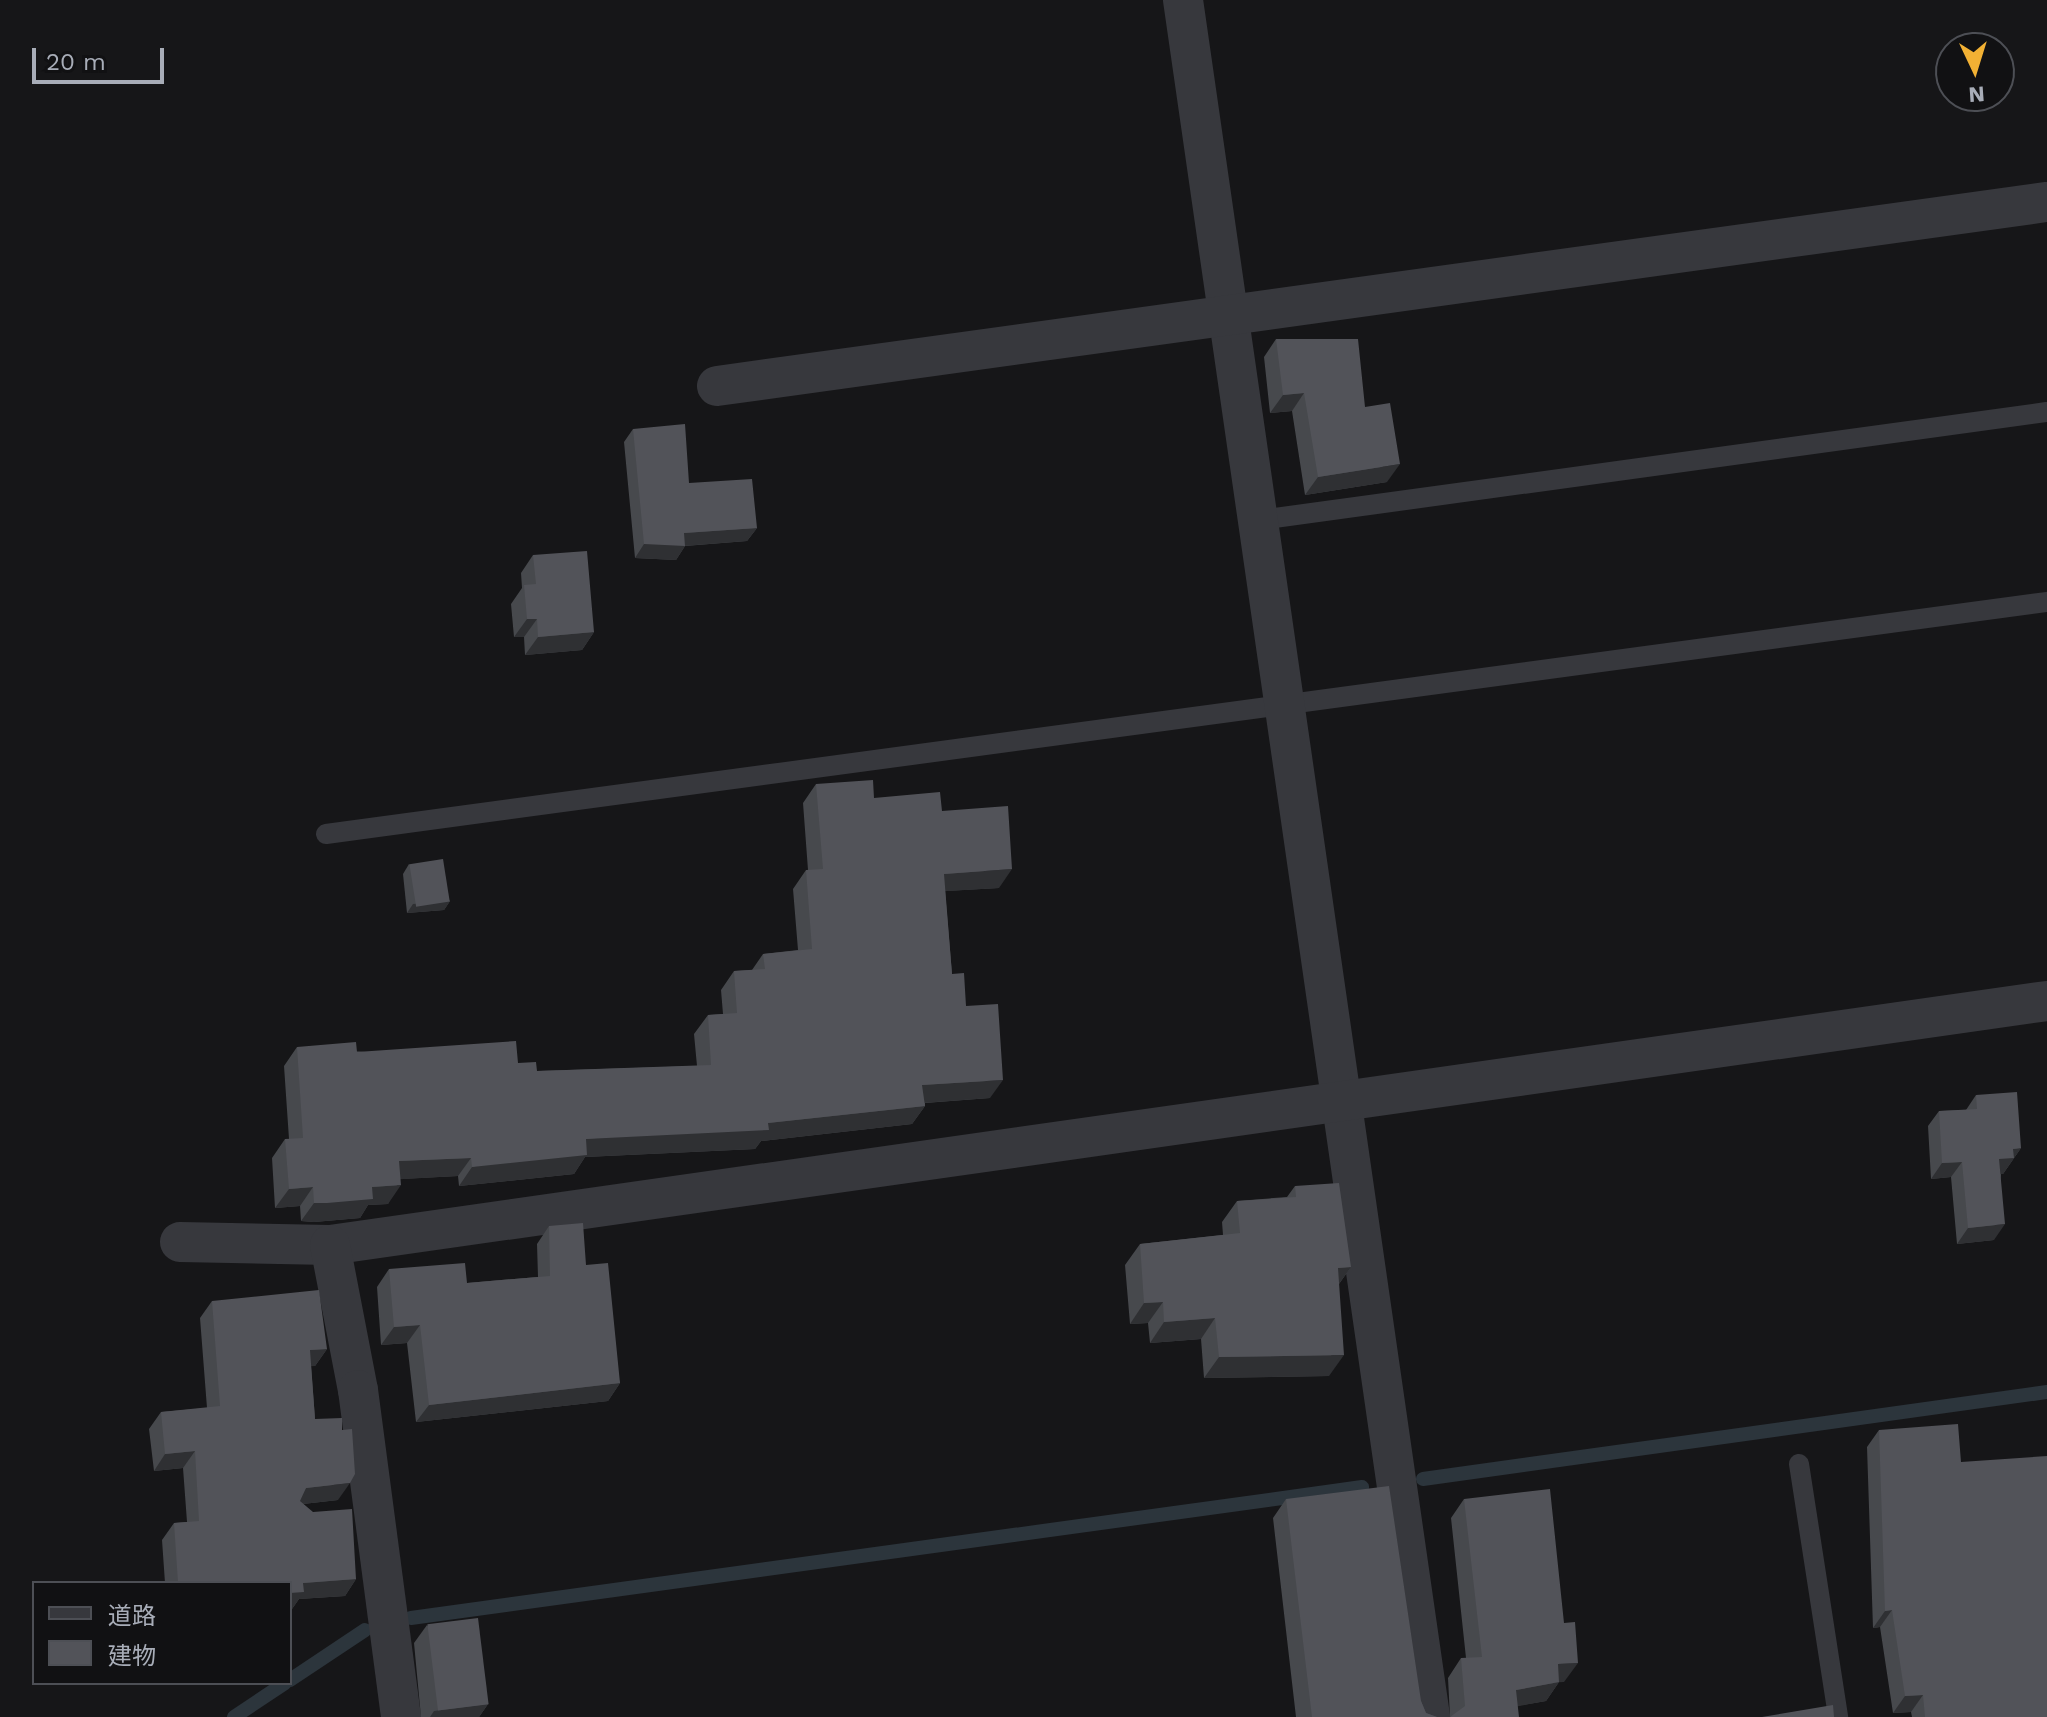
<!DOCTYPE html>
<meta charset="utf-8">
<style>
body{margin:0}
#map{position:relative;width:2047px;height:1717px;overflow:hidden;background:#161618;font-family:"Work Sans","Noto Sans JP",sans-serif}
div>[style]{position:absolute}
.stream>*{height:14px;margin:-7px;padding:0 7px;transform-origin:7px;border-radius:7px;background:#2c353c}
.lane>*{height:20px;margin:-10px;padding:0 10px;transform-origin:10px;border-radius:10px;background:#37383d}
.street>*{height:40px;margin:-20px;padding:0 20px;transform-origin:20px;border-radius:20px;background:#37383d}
.wall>*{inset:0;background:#47494d}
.shaded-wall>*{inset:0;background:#2f3033}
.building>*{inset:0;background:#525359;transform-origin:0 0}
span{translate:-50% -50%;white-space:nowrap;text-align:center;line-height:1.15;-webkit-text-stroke:6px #111113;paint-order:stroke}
.legend{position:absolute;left:32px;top:1581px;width:260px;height:104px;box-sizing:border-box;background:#111113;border:2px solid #4d4f55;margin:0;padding:10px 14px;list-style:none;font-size:24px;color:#a8adb8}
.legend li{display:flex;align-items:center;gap:16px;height:40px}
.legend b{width:40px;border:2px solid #4d4f55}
.north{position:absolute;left:1935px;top:32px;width:80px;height:80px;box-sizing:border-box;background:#111113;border:2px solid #4d4f55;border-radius:50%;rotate:176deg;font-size:22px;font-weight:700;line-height:32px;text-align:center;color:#a8adb8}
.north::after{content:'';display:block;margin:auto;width:28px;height:36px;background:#f2b134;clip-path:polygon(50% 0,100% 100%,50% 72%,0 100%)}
.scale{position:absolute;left:32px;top:48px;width:132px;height:36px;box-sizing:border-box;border:4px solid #a8adb8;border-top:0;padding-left:10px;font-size:24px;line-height:28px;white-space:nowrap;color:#a8adb8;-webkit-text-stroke:6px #111113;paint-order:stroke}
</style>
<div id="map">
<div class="stream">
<div style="left:1423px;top:1479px;width:630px;rotate:-7.94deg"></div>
<div style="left:411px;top:1618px;width:960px;rotate:-7.84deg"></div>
<div style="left:290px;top:1680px;width:90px;rotate:-33.7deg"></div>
<div style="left:234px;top:1717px;width:61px;rotate:-33.7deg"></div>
</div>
<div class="lane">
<div style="left:1253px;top:521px;width:801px;rotate:-7.82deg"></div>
<div style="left:326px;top:834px;width:1737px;rotate:-7.68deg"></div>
<div style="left:1799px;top:1464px;width:256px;rotate:81.2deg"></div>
</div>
<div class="street">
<div style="left:1183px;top:0;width:1735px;rotate:81.81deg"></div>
<div style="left:717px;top:386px;width:1343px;rotate:-7.88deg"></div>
<div style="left:180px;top:1242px;width:150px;rotate:1.1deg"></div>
<div style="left:330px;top:1245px;width:1734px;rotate:-8.09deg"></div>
<div style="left:330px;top:1245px;width:148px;rotate:79.1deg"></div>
<div style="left:358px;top:1390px;width:330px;rotate:82.5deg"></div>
</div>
<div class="wall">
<div style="clip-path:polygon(1276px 339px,1365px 407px,1387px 482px,1305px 495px,1292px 411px,1270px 413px,1264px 357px)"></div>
<div style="clip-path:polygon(633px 429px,689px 483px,757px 528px,747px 541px,685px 546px,676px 560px,635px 558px,624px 442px)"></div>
<div style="clip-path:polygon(533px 555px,594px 632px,582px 650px,525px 655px,524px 637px,514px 637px,511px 604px,522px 588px,521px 573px)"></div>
<div style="clip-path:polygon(816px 784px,874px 798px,942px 811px,999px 888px,945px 891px,952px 974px,966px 1006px,990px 1098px,925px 1103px,925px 1106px,912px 1124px,761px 1141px,755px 1149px,585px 1157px,574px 1174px,459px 1186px,458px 1176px,400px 1179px,388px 1204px,368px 1205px,360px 1218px,314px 1222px,301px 1221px,300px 1206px,275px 1208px,272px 1158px,285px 1139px,289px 1139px,284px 1066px,297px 1047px,518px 1063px,537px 1071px,697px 1066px,694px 1034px,708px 1015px,723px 1014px,721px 990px,734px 971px,752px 970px,763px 954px,798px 950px,793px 889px,806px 870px,808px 870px,803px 803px)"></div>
<div style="clip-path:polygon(409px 864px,450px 901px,444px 910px,407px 913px,403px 874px)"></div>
<div style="clip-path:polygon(1976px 1095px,2021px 1148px,2003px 1174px,2001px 1174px,1994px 1240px,1957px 1244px,1951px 1177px,1931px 1179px,1928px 1126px,1939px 1111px,1966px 1110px)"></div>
<div style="clip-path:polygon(1295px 1186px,1351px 1267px,1339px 1284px,1329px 1376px,1204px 1378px,1201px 1339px,1150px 1343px,1148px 1323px,1130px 1324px,1125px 1265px,1140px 1244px,1223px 1235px,1222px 1222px,1237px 1201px,1287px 1197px)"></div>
<div style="clip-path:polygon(549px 1226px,586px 1265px,620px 1383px,608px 1401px,416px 1422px,407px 1343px,381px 1345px,377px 1287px,389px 1269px,467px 1283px,538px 1277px,537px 1244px)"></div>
<div style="clip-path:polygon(212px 1301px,327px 1349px,315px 1366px,311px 1366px,315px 1419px,338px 1500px,303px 1504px,356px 1579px,345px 1596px,299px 1599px,292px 1609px,290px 1583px,165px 1583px,162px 1540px,174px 1523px,187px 1522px,183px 1468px,154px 1471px,149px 1429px,161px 1412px,207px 1408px,200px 1318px)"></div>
<div style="clip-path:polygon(1879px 1430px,1961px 1462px,2047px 1717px,1912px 1717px,1911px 1712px,1893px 1713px,1880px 1627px,1873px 1628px,1867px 1447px)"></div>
<div style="clip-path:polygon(1286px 1499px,1421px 1701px,1426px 1713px,1437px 1717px,1296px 1717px,1273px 1518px)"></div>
<div style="clip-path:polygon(1464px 1499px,1564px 1682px,1559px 1682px,1546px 1701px,1450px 1717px,1448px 1678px,1461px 1658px,1466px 1658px,1451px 1518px)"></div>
<div style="clip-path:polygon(427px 1625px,488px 1704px,479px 1717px,421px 1717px,414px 1643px)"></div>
</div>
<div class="shaded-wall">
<div style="clip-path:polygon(1304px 393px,1292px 411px,1270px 413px,1283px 395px)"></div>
<div style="clip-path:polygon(1400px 464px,1387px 482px,1305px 495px,1318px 477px)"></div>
<div style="clip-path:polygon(757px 528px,747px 541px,683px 546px,685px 546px,676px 560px,635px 558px,644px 544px,684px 533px)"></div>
<div style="clip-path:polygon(527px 619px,537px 619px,524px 637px,514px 637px)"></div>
<div style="clip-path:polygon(594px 632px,582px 650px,525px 655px,538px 637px)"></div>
<div style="clip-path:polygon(1012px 869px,999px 888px,931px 892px,944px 874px)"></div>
<div style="clip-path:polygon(450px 901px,444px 910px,407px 913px,413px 904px)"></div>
<div style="clip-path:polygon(1003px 1080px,990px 1098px,909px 1104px,922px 1085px)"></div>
<div style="clip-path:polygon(925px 1106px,912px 1124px,761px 1141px,755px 1149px,585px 1157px,574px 1174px,459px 1186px,472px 1167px,586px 1139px,768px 1123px)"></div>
<div style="clip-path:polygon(2021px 1148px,2003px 1174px,1988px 1175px,1999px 1159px,2013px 1149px)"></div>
<div style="clip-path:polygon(471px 1158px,458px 1176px,386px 1180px,399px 1161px)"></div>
<div style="clip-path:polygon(1962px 1162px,1951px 1177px,1931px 1179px,1942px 1163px)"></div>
<div style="clip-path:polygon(401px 1185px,388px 1204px,368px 1205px,360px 1218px,314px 1222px,301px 1221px,314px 1203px,372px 1187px)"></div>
<div style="clip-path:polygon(313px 1187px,300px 1206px,275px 1208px,289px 1189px)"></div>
<div style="clip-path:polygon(2005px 1224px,1994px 1240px,1957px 1244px,1968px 1228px)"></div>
<div style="clip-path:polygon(1351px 1267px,1336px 1288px,1338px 1268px)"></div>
<div style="clip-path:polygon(1163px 1302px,1148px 1323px,1130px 1324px,1144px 1303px)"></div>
<div style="clip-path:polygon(1215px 1318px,1201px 1339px,1150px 1343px,1164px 1322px)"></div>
<div style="clip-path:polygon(420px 1325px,407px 1343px,381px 1345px,394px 1327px)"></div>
<div style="clip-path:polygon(327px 1349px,315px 1366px,299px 1367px,310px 1350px)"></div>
<div style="clip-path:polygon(1344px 1355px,1329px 1376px,1204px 1378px,1219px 1357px)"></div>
<div style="clip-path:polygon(620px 1383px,608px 1401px,416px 1422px,429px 1405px)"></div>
<div style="clip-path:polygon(195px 1451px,183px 1468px,154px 1471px,165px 1454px)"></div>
<div style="clip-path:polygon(350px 1483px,338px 1500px,294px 1505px,306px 1488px)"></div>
<div style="clip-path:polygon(356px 1579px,345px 1596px,299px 1599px,292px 1609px,290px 1609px,290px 1593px,303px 1583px)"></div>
<div style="clip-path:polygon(1892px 1610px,1880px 1627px,1873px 1628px,1885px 1611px)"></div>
<div style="clip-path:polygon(1578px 1663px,1564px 1682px,1544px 1683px,1558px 1664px)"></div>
<div style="clip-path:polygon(1559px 1682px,1546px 1701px,1503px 1709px,1516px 1690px)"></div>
<div style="clip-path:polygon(1923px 1695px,1911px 1712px,1893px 1713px,1905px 1696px)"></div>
<div style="clip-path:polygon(488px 1704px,479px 1717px,430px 1717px,434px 1711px)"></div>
</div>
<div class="building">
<div style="clip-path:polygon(1276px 339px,1358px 339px,1365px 407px,1390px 403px,1400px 464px,1318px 477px,1304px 393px,1283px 395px)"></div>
<div style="clip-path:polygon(685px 424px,689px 483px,752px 479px,757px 528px,684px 533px,685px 546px,644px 544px,633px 429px)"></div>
<div style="clip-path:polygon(587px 551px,594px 632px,538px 637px,537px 619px,527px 619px,524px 585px,536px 584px,533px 555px)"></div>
<div style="clip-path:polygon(873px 780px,874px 798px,940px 792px,942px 811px,1008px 806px,1012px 869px,944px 874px,952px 974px,964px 973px,966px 1006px,998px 1004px,1003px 1080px,922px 1085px,925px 1106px,768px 1123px,769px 1130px,586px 1139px,587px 1155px,472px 1167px,471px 1158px,399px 1161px,401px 1185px,372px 1187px,373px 1199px,327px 1203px,314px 1203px,313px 1187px,289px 1189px,285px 1139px,303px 1138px,297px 1047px,356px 1042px,357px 1052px,516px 1041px,518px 1063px,536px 1062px,537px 1071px,711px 1065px,708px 1015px,737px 1013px,734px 971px,765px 969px,763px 954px,812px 949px,806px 870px,823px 869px,816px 784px)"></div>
<div style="left:443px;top:859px;width:43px;height:34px;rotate:81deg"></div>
<div style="clip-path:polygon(2017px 1092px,2021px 1148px,2013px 1149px,2014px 1158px,1999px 1159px,2005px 1224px,1968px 1228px,1962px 1162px,1942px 1163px,1939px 1111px,1977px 1109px,1976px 1095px)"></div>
<div style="clip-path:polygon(1339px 1183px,1351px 1267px,1338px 1268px,1344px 1355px,1219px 1357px,1215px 1318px,1164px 1322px,1163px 1302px,1144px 1303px,1140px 1244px,1240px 1233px,1237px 1201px,1296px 1197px,1295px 1186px)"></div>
<div style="clip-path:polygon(583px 1223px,586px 1265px,608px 1263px,620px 1383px,429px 1405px,420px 1325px,394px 1327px,389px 1269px,465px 1263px,467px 1283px,550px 1276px,549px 1226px)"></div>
<div style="clip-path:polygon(319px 1290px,327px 1349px,310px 1350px,315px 1419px,342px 1418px,342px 1430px,352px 1429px,355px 1474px,350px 1483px,306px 1488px,300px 1501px,313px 1512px,352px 1509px,356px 1579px,303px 1583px,304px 1592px,290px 1593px,290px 1583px,178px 1582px,174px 1523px,199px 1521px,195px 1451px,165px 1454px,161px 1412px,220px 1406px,212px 1301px)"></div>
<div style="clip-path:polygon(1958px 1424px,1961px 1462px,2047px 1456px,2047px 1717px,1925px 1717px,1923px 1695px,1905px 1696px,1892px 1610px,1885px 1611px,1879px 1430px)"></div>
<div style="clip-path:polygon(1389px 1486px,1421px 1701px,1426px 1713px,1437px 1717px,1312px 1717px,1286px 1499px)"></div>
<div style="clip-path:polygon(1550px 1489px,1564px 1623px,1575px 1622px,1578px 1663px,1558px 1664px,1559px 1682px,1516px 1690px,1519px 1717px,1450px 1717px,1465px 1706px,1461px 1658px,1482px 1657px,1464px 1499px)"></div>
<div style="left:478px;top:1618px;width:87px;height:51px;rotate:83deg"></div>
<div style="clip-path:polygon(1833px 1705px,1834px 1717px,1762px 1717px)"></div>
</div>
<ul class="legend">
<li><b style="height:10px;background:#37383d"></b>道路</li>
<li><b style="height:22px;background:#525359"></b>建物</li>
</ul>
<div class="north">N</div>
<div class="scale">20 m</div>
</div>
